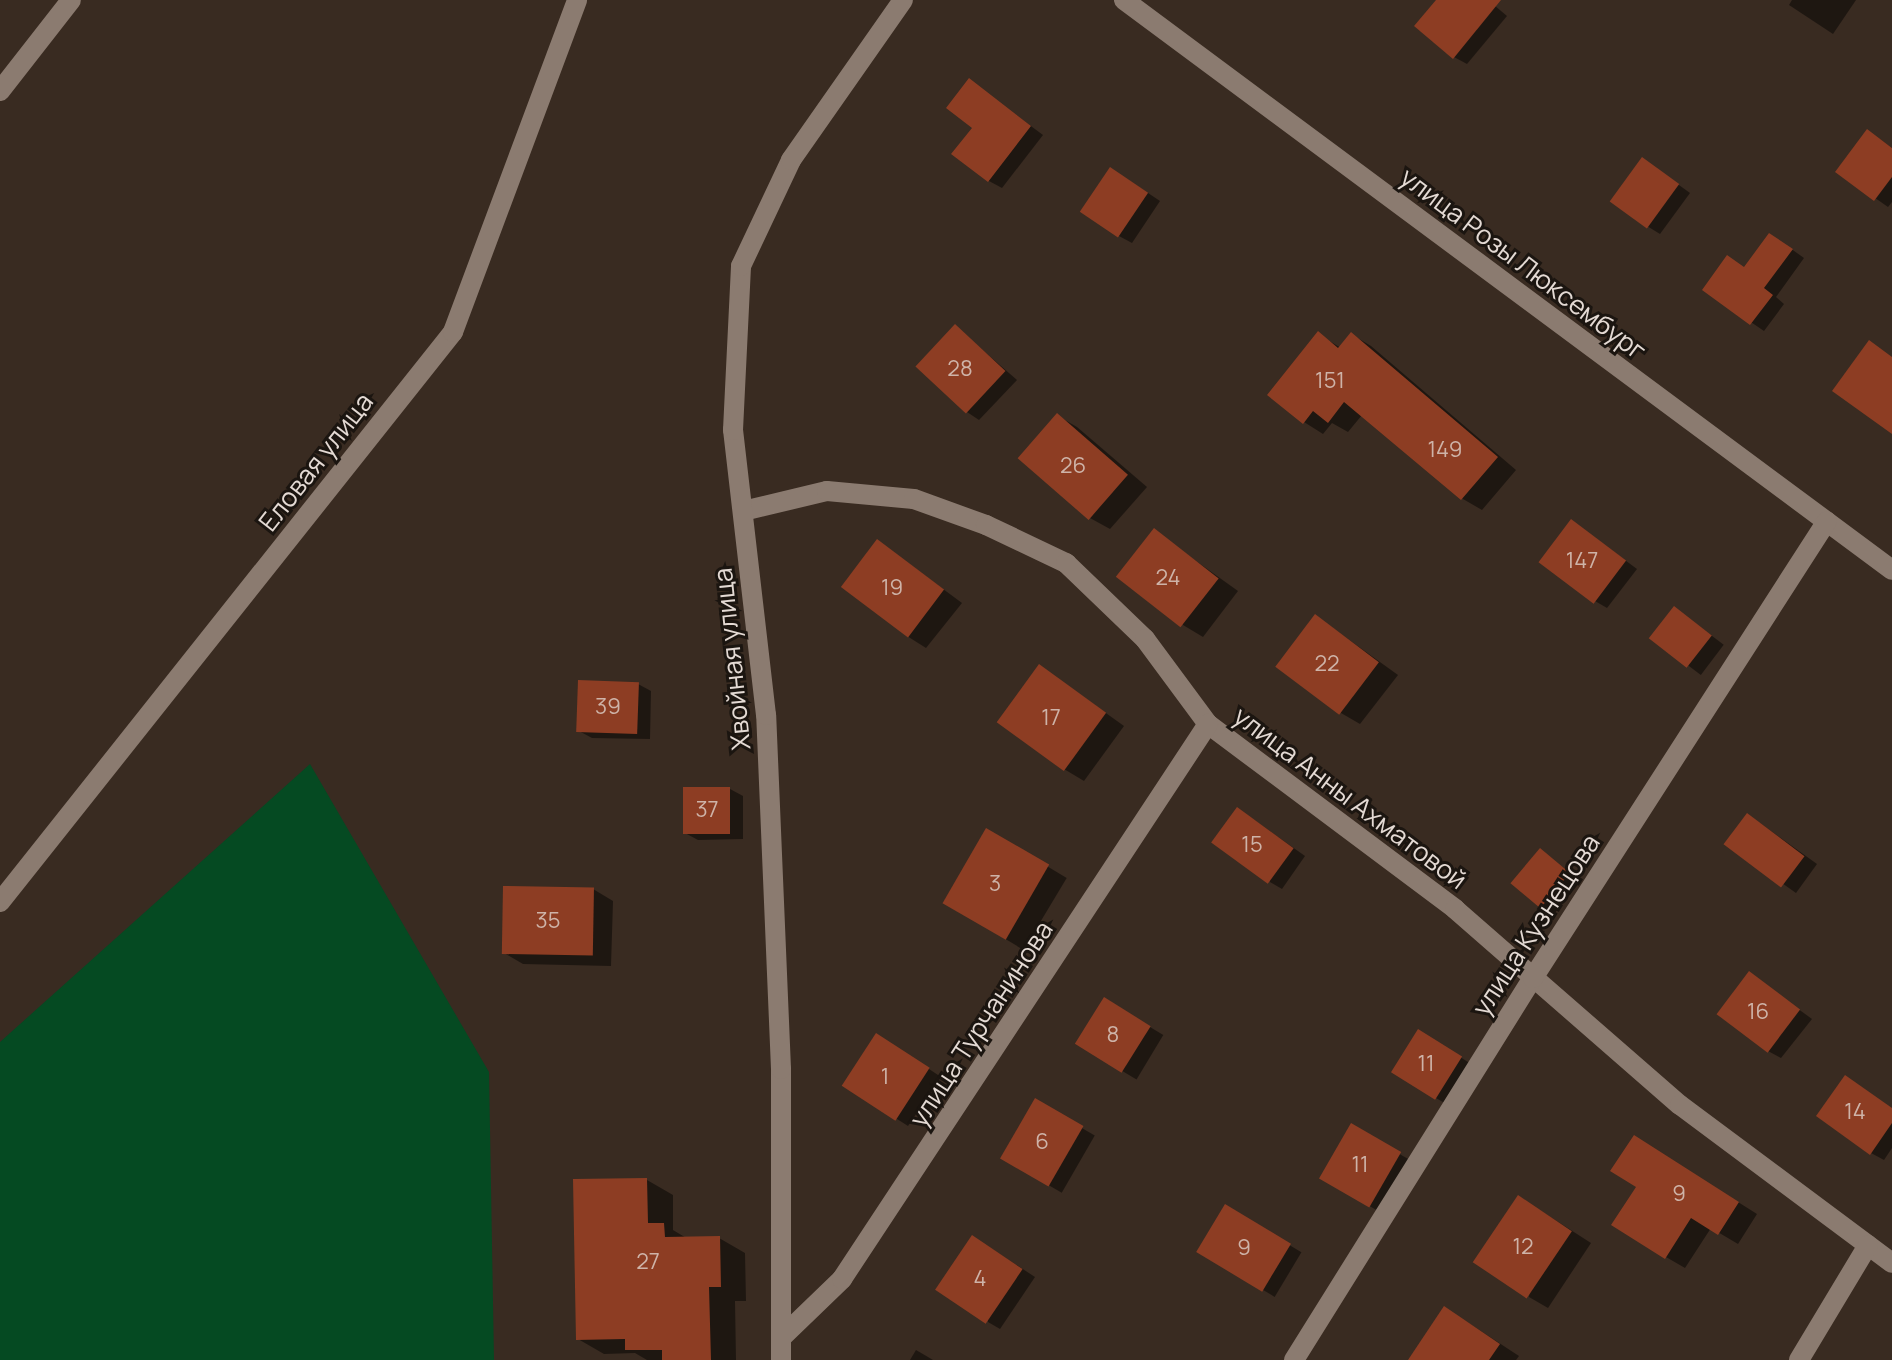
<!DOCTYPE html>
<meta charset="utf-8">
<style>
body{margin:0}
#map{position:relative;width:1892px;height:1360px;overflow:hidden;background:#392b21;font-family:Manrope,sans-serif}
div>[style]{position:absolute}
.green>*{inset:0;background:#054a22}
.shadow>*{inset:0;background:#0007;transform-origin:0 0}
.building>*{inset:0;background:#8d3d23;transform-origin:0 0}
.minor>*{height:20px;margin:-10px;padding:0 10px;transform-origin:10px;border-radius:10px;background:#8b7b70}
span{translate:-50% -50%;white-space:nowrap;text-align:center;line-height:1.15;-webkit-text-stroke:6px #1b1510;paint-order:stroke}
.number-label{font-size:22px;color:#ceb3a8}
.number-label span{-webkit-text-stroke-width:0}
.street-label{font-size:26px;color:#e4dad4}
</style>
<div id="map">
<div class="green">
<div style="clip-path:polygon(310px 764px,489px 1072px,494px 1360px,0 1360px,0 1042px)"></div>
</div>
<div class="shadow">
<div style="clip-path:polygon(1438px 0,1488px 0,1507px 16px,1467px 64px,1454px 57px)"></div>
<div style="clip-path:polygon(1792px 0,1856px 0,1833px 34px,1789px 5px)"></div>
<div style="clip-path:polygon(970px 81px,1043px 135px,1002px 188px,989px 181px,974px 127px)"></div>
<div style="clip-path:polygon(1880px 139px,1892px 148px,1892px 202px,1888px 207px,1838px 172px)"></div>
<div style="clip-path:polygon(1643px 159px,1690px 193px,1660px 234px,1647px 226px)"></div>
<div style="clip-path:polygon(1124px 177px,1160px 201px,1132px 243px,1119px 236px)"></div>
<div style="clip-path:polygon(1783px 243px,1804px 258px,1776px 297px,1784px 304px,1764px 331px,1704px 290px,1746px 268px)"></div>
<div style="clip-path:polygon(955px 326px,1017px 380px,979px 420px,967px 412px)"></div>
<div style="clip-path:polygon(1318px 334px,1341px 348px,1351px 334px,1371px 346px,1516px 470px,1482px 510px,1463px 499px,1362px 415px,1348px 432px,1332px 423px,1323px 434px,1304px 422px)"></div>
<div style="clip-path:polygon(1058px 416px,1077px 427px,1147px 487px,1110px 529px,1090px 518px)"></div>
<div style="clip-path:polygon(1572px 521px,1637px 569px,1607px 608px,1595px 601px)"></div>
<div style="clip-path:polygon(1154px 531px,1238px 591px,1203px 637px,1183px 625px)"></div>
<div style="clip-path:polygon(878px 541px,962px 603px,926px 648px,907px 636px)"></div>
<div style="left:1675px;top:608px;width:61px;height:38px;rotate:37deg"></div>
<div style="clip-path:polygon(1316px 616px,1398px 675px,1360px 724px,1341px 713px)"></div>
<div style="clip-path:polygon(1040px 666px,1124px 726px,1084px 781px,1064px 769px)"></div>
<div style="clip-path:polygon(638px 684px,651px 691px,650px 739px,592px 738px,579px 731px)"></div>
<div style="clip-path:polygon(730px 789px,743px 796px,743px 839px,698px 840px,685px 833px)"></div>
<div style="clip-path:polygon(1250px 817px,1305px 856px,1282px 889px,1270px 882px)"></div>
<div style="clip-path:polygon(1760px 823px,1817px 864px,1796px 893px,1727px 844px)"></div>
<div style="left:987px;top:830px;width:93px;height:84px;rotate:31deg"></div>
<div style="clip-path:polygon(1540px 851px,1581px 881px,1554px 914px,1541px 906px)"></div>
<div style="clip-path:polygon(593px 889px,613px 901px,611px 966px,523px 964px,504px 953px)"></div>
<div style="clip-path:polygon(1750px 974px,1812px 1019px,1781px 1058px,1768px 1051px)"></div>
<div style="left:1105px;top:1000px;width:68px;height:52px;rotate:31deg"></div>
<div style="clip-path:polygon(1419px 1032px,1473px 1065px,1448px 1105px,1436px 1098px)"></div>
<div style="clip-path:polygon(890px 1043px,941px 1077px,908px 1126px,844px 1085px)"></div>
<div style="left:1035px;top:1101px;width:69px;height:66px;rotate:30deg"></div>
<div style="clip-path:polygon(1892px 1109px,1892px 1148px,1884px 1160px,1871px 1153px)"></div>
<div style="left:1351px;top:1126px;width:70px;height:60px;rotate:30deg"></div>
<div style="clip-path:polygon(1654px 1149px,1757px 1214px,1738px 1244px,1711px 1228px,1685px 1268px,1666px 1257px,1638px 1187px)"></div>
<div style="clip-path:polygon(647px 1180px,673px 1195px,673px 1230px,688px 1239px,719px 1238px,745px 1253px,746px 1301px,735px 1301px,736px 1360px,647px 1360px,635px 1353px,604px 1354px,578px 1339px)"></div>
<div style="left:1226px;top:1207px;width:88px;height:52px;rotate:31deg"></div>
<div style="clip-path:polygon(1538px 1209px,1591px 1243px,1548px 1308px,1529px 1297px)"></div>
<div style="clip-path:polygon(986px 1245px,1035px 1277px,1000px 1329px,988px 1322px)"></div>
<div style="clip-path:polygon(1464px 1320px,1519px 1356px,1516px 1360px,1410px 1360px)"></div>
<div style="clip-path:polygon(916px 1350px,928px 1357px,933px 1360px,910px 1360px)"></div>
</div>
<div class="building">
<div style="clip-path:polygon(1436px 0,1501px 0,1453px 59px,1414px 26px)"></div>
<div style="clip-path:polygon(969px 78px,1031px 126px,988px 182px,951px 154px,972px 128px,946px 108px)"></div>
<div style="clip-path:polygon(1867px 129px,1892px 148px,1892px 177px,1874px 201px,1835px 172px)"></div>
<div style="left:1642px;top:157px;width:46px;height:55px;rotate:36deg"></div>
<div style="left:1110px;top:167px;width:46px;height:54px;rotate:34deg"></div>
<div style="clip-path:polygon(1769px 233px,1793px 249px,1764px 288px,1773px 295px,1750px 325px,1702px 290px,1727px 255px,1744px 267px)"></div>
<div style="left:955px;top:324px;width:69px;height:58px;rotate:43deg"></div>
<div style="clip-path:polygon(1318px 331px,1338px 348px,1351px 332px,1498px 457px,1461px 500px,1344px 402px,1328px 423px,1313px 411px,1303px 424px,1267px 395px)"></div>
<div style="clip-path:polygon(1869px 340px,1892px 357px,1892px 434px,1832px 391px)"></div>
<div style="left:1057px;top:413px;width:94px;height:60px;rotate:41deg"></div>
<div style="left:1571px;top:519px;width:69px;height:54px;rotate:37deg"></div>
<div style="left:1154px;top:528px;width:82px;height:62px;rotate:38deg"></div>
<div style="left:877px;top:539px;width:84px;height:60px;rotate:37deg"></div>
<div style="left:1674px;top:606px;width:48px;height:41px;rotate:38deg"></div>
<div style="left:1315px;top:614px;width:80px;height:66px;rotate:37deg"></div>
<div style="left:1039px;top:664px;width:83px;height:72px;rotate:36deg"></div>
<div style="left:578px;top:680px;width:61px;height:52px;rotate:2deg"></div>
<div style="left:683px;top:787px;width:47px;height:47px"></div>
<div style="left:1237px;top:807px;width:70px;height:44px;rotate:36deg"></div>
<div style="left:1747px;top:813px;width:72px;height:39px;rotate:37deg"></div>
<div style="left:986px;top:828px;width:73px;height:87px;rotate:30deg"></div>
<div style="left:1540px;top:848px;width:39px;height:46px;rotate:40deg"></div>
<div style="left:503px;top:886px;width:91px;height:68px;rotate:1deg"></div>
<div style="left:1749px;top:971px;width:64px;height:54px;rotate:37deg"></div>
<div style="left:1104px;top:997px;width:55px;height:55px;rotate:32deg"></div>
<div style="left:1418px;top:1029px;width:52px;height:51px;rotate:32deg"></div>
<div style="left:876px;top:1033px;width:64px;height:63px;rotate:33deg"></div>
<div style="clip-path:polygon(1845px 1075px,1892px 1108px,1892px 1123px,1870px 1155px,1816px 1116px)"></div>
<div style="left:1035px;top:1098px;width:56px;height:70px;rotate:30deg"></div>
<div style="left:1351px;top:1123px;width:58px;height:64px;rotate:30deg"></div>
<div style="clip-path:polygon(1634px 1135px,1739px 1202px,1718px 1235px,1691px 1218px,1665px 1259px,1611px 1225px,1636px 1187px,1610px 1171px)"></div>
<div style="clip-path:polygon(647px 1178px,648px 1223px,664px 1223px,665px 1237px,720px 1236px,721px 1287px,709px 1287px,711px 1360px,662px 1360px,662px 1350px,625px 1350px,625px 1339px,576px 1340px,573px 1179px)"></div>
<div style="left:1518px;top:1195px;width:65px;height:81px;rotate:34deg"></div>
<div style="left:1225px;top:1204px;width:77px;height:56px;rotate:31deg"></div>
<div style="left:972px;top:1235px;width:61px;height:66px;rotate:34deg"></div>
<div style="clip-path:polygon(1444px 1306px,1500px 1344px,1489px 1360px,1408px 1360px)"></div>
</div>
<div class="minor">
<div style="left:1124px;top:0;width:956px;rotate:36.58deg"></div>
<div style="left:0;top:91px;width:115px;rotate:-52deg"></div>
<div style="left:743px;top:511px;width:86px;rotate:-13.4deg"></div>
<div style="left:827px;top:491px;width:87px;rotate:5.3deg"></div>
<div style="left:914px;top:499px;width:77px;rotate:19.9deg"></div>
<div style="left:986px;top:525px;width:89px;rotate:25.4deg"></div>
<div style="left:1066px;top:563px;width:110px;rotate:43.9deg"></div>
<div style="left:1145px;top:639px;width:106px;rotate:53.5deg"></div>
<div style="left:1208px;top:724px;width:309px;rotate:36.8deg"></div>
<div style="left:1455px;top:909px;width:298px;rotate:41.1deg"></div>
<div style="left:1680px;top:1105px;width:264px;rotate:36.7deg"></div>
<div style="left:0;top:902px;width:728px;rotate:-51.52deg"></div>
<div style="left:453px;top:332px;width:354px;rotate:-69.5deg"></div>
<div style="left:781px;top:1338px;width:85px;rotate:-44deg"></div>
<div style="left:842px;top:1279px;width:665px;rotate:-56.6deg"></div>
<div style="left:781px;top:1360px;width:291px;rotate:-90deg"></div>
<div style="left:781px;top:1069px;width:354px;rotate:-92.4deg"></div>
<div style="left:766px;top:715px;width:287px;rotate:-96.6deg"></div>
<div style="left:733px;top:430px;width:164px;rotate:-87.2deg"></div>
<div style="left:741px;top:266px;width:117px;rotate:-64.7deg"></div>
<div style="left:791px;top:160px;width:195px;rotate:-55deg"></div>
<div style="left:1294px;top:1360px;width:451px;rotate:-58deg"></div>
<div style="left:1533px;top:978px;width:543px;rotate:-57.25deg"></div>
<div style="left:1799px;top:1360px;width:134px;rotate:-59deg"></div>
</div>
<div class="number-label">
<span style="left:960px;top:369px">28</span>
<span style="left:1330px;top:381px">151</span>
<span style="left:1445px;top:450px">149</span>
<span style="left:1073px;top:466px">26</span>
<span style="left:1582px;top:561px">147</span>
<span style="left:1168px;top:578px">24</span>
<span style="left:892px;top:588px">19</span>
<span style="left:1327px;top:664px">22</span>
<span style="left:608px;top:707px">39</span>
<span style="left:1051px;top:718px">17</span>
<span style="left:707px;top:810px">37</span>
<span style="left:1252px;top:845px">15</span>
<span style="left:995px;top:884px">3</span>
<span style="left:548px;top:921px">35</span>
<span style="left:1758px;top:1012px">16</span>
<span style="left:1113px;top:1035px">8</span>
<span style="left:1426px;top:1064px">11</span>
<span style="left:885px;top:1077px">1</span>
<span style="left:1855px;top:1112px">14</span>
<span style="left:1042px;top:1142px">6</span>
<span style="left:1360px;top:1165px">11</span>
<span style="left:1679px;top:1194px">9</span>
<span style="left:1523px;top:1247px">12</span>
<span style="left:1244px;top:1248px">9</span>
<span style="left:648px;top:1262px">27</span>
<span style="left:980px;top:1279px">4</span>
</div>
<div class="street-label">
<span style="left:1523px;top:264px;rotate:37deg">улица Розы Люксембург</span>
<span style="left:316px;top:462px;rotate:-52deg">Еловая улица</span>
<span style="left:732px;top:659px;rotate:-96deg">Хвойная улица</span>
<span style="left:1350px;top:798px;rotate:37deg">улица Анны Ахматовой</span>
<span style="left:1536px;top:925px;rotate:-57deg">улица Кузнецова</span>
<span style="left:981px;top:1024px;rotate:-57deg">улица Турчанинова</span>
</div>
</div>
